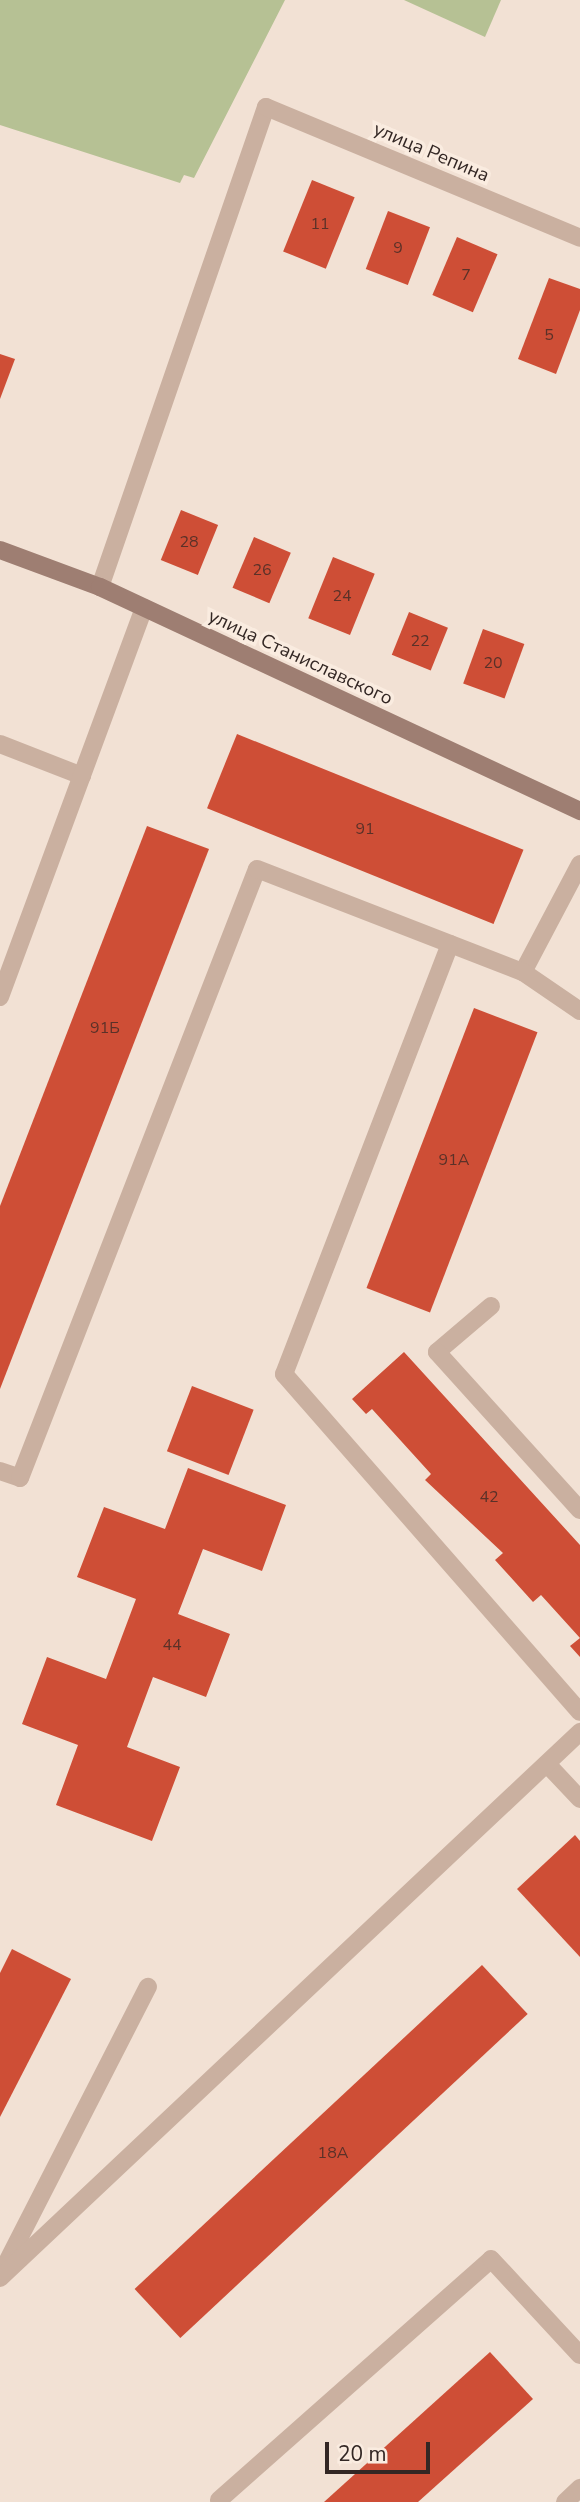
<!DOCTYPE html>
<meta charset="utf-8">
<style>
body{margin:0}
#map{position:relative;width:580px;height:2502px;overflow:hidden;background:#f2e1d4;font-family:"Nunito Sans",sans-serif}
div>[style]{position:absolute}
.green>*{inset:0;background:#b6c194}
.building>*{inset:0;background:#ce4e36;transform-origin:0 0}
.service>*{height:18px;margin:-9px;padding:0 9px;transform-origin:9px;border-radius:9px;background:#cab0a0}
.minor>*{height:18px;margin:-9px;padding:0 9px;transform-origin:9px;border-radius:9px;background:#cab0a0}
.secondary>*{height:18px;margin:-9px;padding:0 9px;transform-origin:9px;border-radius:9px;background:#9e7e72}
span{translate:-50% -50%;white-space:nowrap;text-align:center;line-height:1.15;-webkit-text-stroke:7px #faece0;paint-order:stroke}
.number-label{font-size:16px;color:#5a3128}
.number-label span{-webkit-text-stroke-width:0}
.street-label{font-size:19px;color:#332724}
.scale{position:absolute;left:325px;top:2442px;width:105px;height:32px;box-sizing:border-box;border:4px solid #332724;border-top:0;padding-left:9px;font-size:21px;line-height:24px;white-space:nowrap;color:#332724;-webkit-text-stroke:5px #faece0;paint-order:stroke}
</style>
<div id="map">
<div class="green">
<div style="clip-path:polygon(0 0,285px 0,194px 178px,184px 175px,180px 183px,0 125px)"></div>
<div style="clip-path:polygon(404px 0,501px 0,485px 37px)"></div>
</div>
<div class="building">
<div style="left:312px;top:180px;width:46px;height:77px;rotate:22deg"></div>
<div style="left:388px;top:211px;width:45px;height:62px;rotate:21deg"></div>
<div style="left:457px;top:237px;width:44px;height:63px;rotate:23deg"></div>
<div style="clip-path:polygon(549px 278px,580px 289px,580px 310px,556px 374px,518px 359px)"></div>
<div style="clip-path:polygon(0 354px,15px 359px,0 399px)"></div>
<div style="left:181px;top:510px;width:40px;height:54px;rotate:22deg"></div>
<div style="left:254px;top:537px;width:40px;height:55px;rotate:23deg"></div>
<div style="left:333px;top:557px;width:45px;height:66px;rotate:22deg"></div>
<div style="left:409px;top:612px;width:42px;height:46px;rotate:22deg"></div>
<div style="left:483px;top:629px;width:44px;height:58px;rotate:20deg"></div>
<div style="left:237px;top:734px;width:309px;height:80px;rotate:22deg"></div>
<div style="clip-path:polygon(147px 826px,209px 849px,0 1389px,0 1206px)"></div>
<div style="left:474px;top:1008px;width:68px;height:300px;rotate:21deg"></div>
<div style="clip-path:polygon(404px 1352px,580px 1545px,580px 1657px,570px 1646px,580px 1638px,541px 1595px,533px 1602px,495px 1560px,503px 1553px,425px 1480px,431px 1474px,372px 1409px,366px 1414px,352px 1399px)"></div>
<div style="left:192px;top:1386px;width:66px;height:70px;rotate:21deg"></div>
<div style="clip-path:polygon(188px 1468px,286px 1505px,262px 1571px,203px 1549px,178px 1614px,230px 1634px,206px 1697px,153px 1677px,127px 1747px,180px 1767px,152px 1841px,56px 1805px,78px 1745px,22px 1724px,47px 1657px,106px 1679px,136px 1599px,77px 1577px,104px 1507px,165px 1529px)"></div>
<div style="clip-path:polygon(575px 1835px,580px 1841px,580px 1957px,517px 1889px)"></div>
<div style="clip-path:polygon(12px 1949px,71px 1979px,0 2117px,0 1973px)"></div>
<div style="left:482px;top:1965px;width:67px;height:475px;rotate:47deg"></div>
<div style="clip-path:polygon(490px 2352px,533px 2399px,418px 2502px,324px 2502px)"></div>
</div>
<div class="service">
<div style="left:0;top:744px;width:88px;rotate:21.3deg"></div>
<div style="left:450px;top:944px;width:461px;rotate:111.1deg"></div>
<div style="left:284px;top:1374px;width:449px;rotate:48.8deg"></div>
<div style="left:523px;top:972px;width:122px;rotate:-62.2deg"></div>
<div style="left:0;top:997px;width:415px;rotate:-69.7deg"></div>
<div style="left:491px;top:1306px;width:71px;rotate:139.6deg"></div>
<div style="left:437px;top:1352px;width:213px;rotate:47.9deg"></div>
<div style="left:0;top:1471px;width:21px;rotate:19deg"></div>
<div style="left:20px;top:1478px;width:653px;rotate:-68.74deg"></div>
<div style="left:257px;top:869px;width:285px;rotate:21.2deg"></div>
<div style="left:523px;top:972px;width:69px;rotate:34.4deg"></div>
<div style="left:547px;top:1764px;width:48px;rotate:46.7deg"></div>
<div style="left:4px;top:2268px;width:316px;rotate:-62.9deg"></div>
<div style="left:0;top:2278px;width:797px;rotate:-43.27deg"></div>
<div style="left:219px;top:2500px;width:363px;rotate:-41.5deg"></div>
<div style="left:491px;top:2259px;width:131px;rotate:47.2deg"></div>
</div>
<div class="minor">
<div style="left:100px;top:587px;width:508px;rotate:-70.92deg"></div>
<div style="left:266px;top:107px;width:340px;rotate:22.6deg"></div>
<div style="left:565px;top:2502px;width:21px;rotate:-43deg"></div>
</div>
<div class="secondary">
<div style="left:0;top:550px;width:107px;rotate:20.3deg"></div>
<div style="left:100px;top:587px;width:530px;rotate:25.02deg"></div>
</div>
<div class="number-label">
<span style="left:320px;top:224px">11</span>
<span style="left:398px;top:248px">9</span>
<span style="left:466px;top:275px">7</span>
<span style="left:549px;top:335px">5</span>
<span style="left:189px;top:542px">28</span>
<span style="left:262px;top:570px">26</span>
<span style="left:342px;top:596px">24</span>
<span style="left:420px;top:641px">22</span>
<span style="left:493px;top:663px">20</span>
<span style="left:365px;top:829px">91</span>
<span style="left:105px;top:1028px">91Б</span>
<span style="left:454px;top:1160px">91А</span>
<span style="left:489px;top:1497px">42</span>
<span style="left:172px;top:1645px">44</span>
<span style="left:333px;top:2153px">18А</span>
</div>
<div class="street-label">
<span style="left:431px;top:153px;rotate:23deg">улица Репина</span>
<span style="left:300px;top:658px;rotate:25deg">улица Станиславского</span>
</div>
<div class="scale">20 m</div>
</div>
